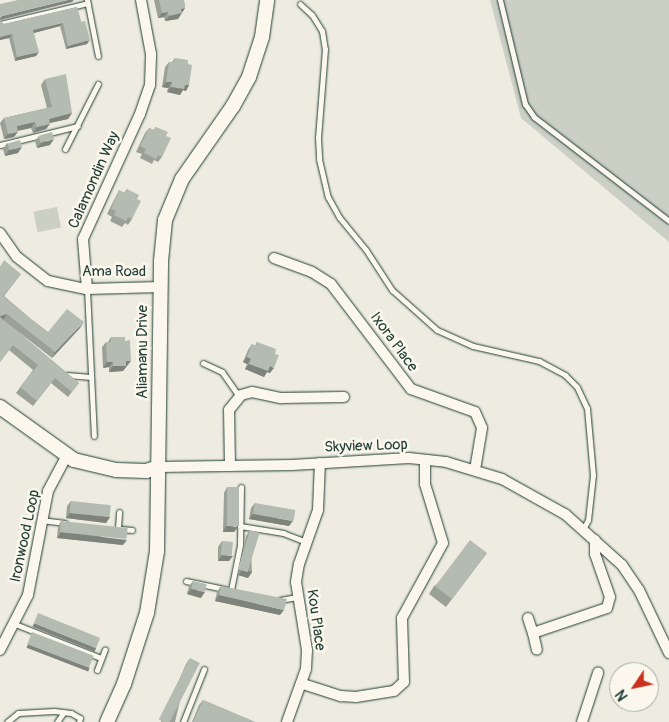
<!DOCTYPE html>
<style>
body{margin:0}
#map{position:relative;width:669px;height:722px;overflow:hidden;background:#eeece1;font-family:Pangolin,sans-serif}
div>[style]{position:absolute}
.green>*{inset:0;background:#cbcfc4;transform-origin:0 0}
.roads{filter:drop-shadow(0 0 1px #1f3d34) drop-shadow(0 0 1px #1f3d34)}
.lane>*{height:5px;margin:-2.5px;padding:0 2.5px;transform-origin:2.5px;border-radius:2.5px;background:#fbf7ec}
.street>*{height:10px;margin:-5px;padding:0 5px;transform-origin:5px;border-radius:5px;background:#fbf7ec}
.secondary>*{height:14px;margin:-7px;padding:0 7px;transform-origin:7px;border-radius:7px;background:#fbf7ec}
.wall>*{inset:0;background:#9ba197}
.shaded-wall>*{inset:0;background:#7e837b;transform-origin:0 0}
.building>*{inset:0;background:#b4bbb0;transform-origin:0 0}
span{translate:-50% -50%;white-space:nowrap;text-align:center;line-height:1.15;-webkit-text-stroke:5px #fbf7ec;paint-order:stroke}
.street-label{font-size:15px;color:#1f3d34}
.north{position:absolute;left:609px;top:662px;width:50px;height:50px;box-sizing:border-box;background:#fbf7ec;border:1px solid #a3ada2;border-radius:50%;rotate:236deg;font-size:14px;font-weight:700;line-height:20px;text-align:center;color:#1f3d34}
.north::after{content:'';display:block;margin:auto;width:18px;height:22px;background:#c8321e;clip-path:polygon(50% 0,100% 100%,50% 72%,0 100%)}
</style>
<div id="map">
<div class="green">
<div style="clip-path:polygon(490px 0,669px 0,669px 242px,521px 118px)"></div>
<div style="left:57px;top:207px;width:21px;height:24px;rotate:79deg"></div>
</div>
<div class="roads">
<div class="lane">
<div style="left:87px;top:0;width:57px;rotate:78.9deg"></div>
<div style="left:500px;top:0;width:107px;rotate:76.5deg"></div>
<div style="left:525px;top:104px;width:16px;rotate:55deg"></div>
<div style="left:534px;top:117px;width:170px;rotate:37.6deg"></div>
<div style="left:300px;top:4px;width:16px;rotate:43deg"></div>
<div style="left:312px;top:15px;width:19px;rotate:58deg"></div>
<div style="left:322px;top:31px;width:18px;rotate:81deg"></div>
<div style="left:325px;top:49px;width:88px;rotate:94.5deg"></div>
<div style="left:318px;top:137px;width:22px;rotate:87deg"></div>
<div style="left:319px;top:159px;width:39px;rotate:77deg"></div>
<div style="left:328px;top:197px;width:23px;rotate:61deg"></div>
<div style="left:339px;top:217px;width:43px;rotate:50.7deg"></div>
<div style="left:366px;top:250px;width:48px;rotate:57deg"></div>
<div style="left:392px;top:290px;width:60px;rotate:41.6deg"></div>
<div style="left:437px;top:330px;width:39px;rotate:24deg"></div>
<div style="left:473px;top:346px;width:68px;rotate:12.8deg"></div>
<div style="left:539px;top:361px;width:30px;rotate:28deg"></div>
<div style="left:565px;top:375px;width:17px;rotate:45deg"></div>
<div style="left:577px;top:387px;width:23px;rotate:65deg"></div>
<div style="left:587px;top:408px;width:67px;rotate:84.9deg"></div>
<div style="left:593px;top:475px;width:45px;rotate:96.3deg"></div>
<div style="left:588px;top:520px;width:10px;rotate:119deg"></div>
<div style="left:0;top:24px;width:90px;rotate:-13.4deg"></div>
<div style="left:0;top:145px;width:80px;rotate:-13.7deg"></div>
<div style="left:65px;top:149px;width:73px;rotate:-63.1deg"></div>
<div style="left:87px;top:289px;width:147px;rotate:87.3deg"></div>
<div style="left:203px;top:363px;width:21px;rotate:25deg"></div>
<div style="left:222px;top:372px;width:29px;rotate:55deg"></div>
<div style="left:67px;top:375px;width:24px;rotate:5deg"></div>
<div style="left:41px;top:520px;width:24px;rotate:7deg"></div>
<div style="left:240px;top:526px;width:44px;rotate:9.2deg"></div>
<div style="left:283px;top:533px;width:26px;rotate:21deg"></div>
<div style="left:118px;top:528px;width:16px;rotate:-86deg"></div>
<div style="left:121px;top:529px;width:11px;rotate:5deg"></div>
<div style="left:186px;top:581px;width:40px;rotate:12deg"></div>
<div style="left:231px;top:590px;width:46px;rotate:-78.7deg"></div>
<div style="left:240px;top:545px;width:58px;rotate:-89deg"></div>
<div style="left:280px;top:600px;width:17px;rotate:-10deg"></div>
<div style="left:15px;top:624px;width:92px;rotate:21.6deg"></div>
<div style="left:97px;top:670px;width:22px;rotate:-69deg"></div>
<div style="left:7px;top:722px;width:14px;rotate:-39deg"></div>
<div style="left:18px;top:713px;width:36px;rotate:-3deg"></div>
<div style="left:54px;top:711px;width:17px;rotate:7deg"></div>
<div style="left:71px;top:713px;width:10px;rotate:29deg"></div>
<div style="left:80px;top:718px;width:4px;rotate:104deg"></div>
<div style="left:57px;top:722px;width:12px;rotate:-55deg"></div>
<div style="left:183px;top:722px;width:57px;rotate:-68.4deg"></div>
</div>
<div class="street">
<div style="left:0;top:233px;width:29px;rotate:55deg"></div>
<div style="left:17px;top:257px;width:39px;rotate:38deg"></div>
<div style="left:48px;top:281px;width:40px;rotate:12deg"></div>
<div style="left:87px;top:289px;width:73px;rotate:-1.6deg"></div>
<div style="left:274px;top:258px;width:40px;rotate:20.2deg"></div>
<div style="left:312px;top:272px;width:22px;rotate:32deg"></div>
<div style="left:331px;top:284px;width:132px;rotate:52.7deg"></div>
<div style="left:411px;top:389px;width:68px;rotate:19.8deg"></div>
<div style="left:475px;top:412px;width:17px;rotate:66deg"></div>
<div style="left:482px;top:428px;width:43px;rotate:99.5deg"></div>
<div style="left:87px;top:289px;width:50px;rotate:-94.6deg"></div>
<div style="left:83px;top:239px;width:137px;rotate:-65.5deg"></div>
<div style="left:140px;top:114px;width:31px;rotate:-71deg"></div>
<div style="left:150px;top:85px;width:31px;rotate:-88deg"></div>
<div style="left:151px;top:54px;width:55px;rotate:-100.5deg"></div>
<div style="left:230px;top:466px;width:56px;rotate:-91deg"></div>
<div style="left:229px;top:410px;width:19px;rotate:-51deg"></div>
<div style="left:241px;top:395px;width:11px;rotate:-15deg"></div>
<div style="left:252px;top:392px;width:30px;rotate:12deg"></div>
<div style="left:281px;top:398px;width:63px;rotate:-0.9deg"></div>
<div style="left:159px;top:467px;width:133px;rotate:-0.9deg"></div>
<div style="left:292px;top:465px;width:117px;rotate:-3.4deg"></div>
<div style="left:409px;top:458px;width:37px;rotate:6deg"></div>
<div style="left:446px;top:462px;width:59px;rotate:16.9deg"></div>
<div style="left:502px;top:479px;width:72px;rotate:29.1deg"></div>
<div style="left:565px;top:514px;width:76px;rotate:41.8deg"></div>
<div style="left:622px;top:565px;width:30px;rotate:56deg"></div>
<div style="left:639px;top:590px;width:70px;rotate:64.5deg"></div>
<div style="left:528px;top:618px;width:16px;rotate:72deg"></div>
<div style="left:533px;top:633px;width:78px;rotate:-18.7deg"></div>
<div style="left:607px;top:608px;width:11px;rotate:-75deg"></div>
<div style="left:610px;top:597px;width:46px;rotate:-109.2deg"></div>
<div style="left:595px;top:554px;width:14px;rotate:-90deg"></div>
<div style="left:533px;top:633px;width:17px;rotate:77deg"></div>
<div style="left:0;top:650px;width:62px;rotate:-63deg"></div>
<div style="left:28px;top:595px;width:106px;rotate:-79.1deg"></div>
<div style="left:48px;top:491px;width:40px;rotate:-62deg"></div>
<div style="left:303px;top:684px;width:40px;rotate:18deg"></div>
<div style="left:341px;top:696px;width:15px;rotate:4deg"></div>
<div style="left:356px;top:697px;width:38px;rotate:-9deg"></div>
<div style="left:394px;top:691px;width:13px;rotate:-42deg"></div>
<div style="left:404px;top:682px;width:64px;rotate:-91.8deg"></div>
<div style="left:402px;top:618px;width:85px;rotate:-61.3deg"></div>
<div style="left:443px;top:543px;width:62px;rotate:-107deg"></div>
<div style="left:425px;top:484px;width:24px;rotate:-90deg"></div>
<div style="left:287px;top:722px;width:56px;rotate:-70.3deg"></div>
<div style="left:306px;top:669px;width:19px;rotate:-87deg"></div>
<div style="left:307px;top:650px;width:69px;rotate:-99.2deg"></div>
<div style="left:296px;top:582px;width:18px;rotate:-81deg"></div>
<div style="left:299px;top:564px;width:57px;rotate:-70.6deg"></div>
<div style="left:318px;top:510px;width:47px;rotate:-87.6deg"></div>
<div style="left:582px;top:722px;width:52px;rotate:-71.9deg"></div>
</div>
<div class="secondary">
<div style="left:0;top:407px;width:91px;rotate:35.6deg"></div>
<div style="left:74px;top:460px;width:43px;rotate:13.4deg"></div>
<div style="left:116px;top:470px;width:30px;rotate:2deg"></div>
<div style="left:146px;top:471px;width:14px;rotate:-17deg"></div>
<div style="left:107px;top:722px;width:42px;rotate:-65.9deg"></div>
<div style="left:124px;top:684px;width:75px;rotate:-72.1deg"></div>
<div style="left:147px;top:613px;width:63px;rotate:-80.8deg"></div>
<div style="left:157px;top:551px;width:290px;rotate:-89.2deg"></div>
<div style="left:161px;top:261px;width:41px;rotate:-84.4deg"></div>
<div style="left:165px;top:220px;width:44px;rotate:-67.5deg"></div>
<div style="left:182px;top:179px;width:89px;rotate:-55.1deg"></div>
<div style="left:233px;top:106px;width:33px;rotate:-61deg"></div>
<div style="left:249px;top:77px;width:42px;rotate:-72deg"></div>
<div style="left:262px;top:37px;width:37px;rotate:-82deg"></div>
</div>
</div>
<div class="wall">
<div style="clip-path:polygon(154px 0,184px 0,185px 8px,178px 19px,165px 21px,164px 17px,158px 18px)"></div>
<div style="clip-path:polygon(77px 7px,87px 44px,66px 49px,60px 26px,34px 33px,36px 56px,15px 61px,9px 38px,0 40px,0 21px,4px 24px)"></div>
<div style="clip-path:polygon(175px 58px,188px 64px,189px 85px,186px 91px,183px 90px,180px 95px,167px 92px,168px 88px,162px 87px,165px 67px,169px 62px,172px 62px)"></div>
<div style="clip-path:polygon(45px 79px,72px 113px,68px 119px,50px 123px,46px 129px,33px 133px,31px 128px,18px 130px,14px 137px,4px 139px,0 123px,4px 118px,47px 108px,41px 85px)"></div>
<div style="clip-path:polygon(156px 127px,166px 136px,162px 157px,158px 162px,154px 160px,152px 164px,140px 158px,142px 154px,136px 152px,145px 133px,149px 128px,154px 130px)"></div>
<div style="clip-path:polygon(39px 136px,50px 145px,37px 148px,35px 141px)"></div>
<div style="clip-path:polygon(7px 143px,18px 153px,5px 156px,3px 149px)"></div>
<div style="clip-path:polygon(127px 189px,137px 199px,132px 219px,128px 225px,125px 223px,122px 227px,110px 221px,112px 217px,107px 214px,119px 190px,124px 193px)"></div>
<div style="clip-path:polygon(0 266px,21px 274px,4px 296px,31px 319px,48px 332px,80px 328px,52px 358px,11px 326px,79px 383px,68px 397px,51px 383px,33px 406px,16px 393px,33px 370px,9px 350px,0 362px)"></div>
<div style="clip-path:polygon(111px 337px,125px 341px,127px 366px,126px 366px,123px 371px,109px 372px,109px 367px,103px 368px,102px 347px,106px 342px,108px 342px)"></div>
<div style="clip-path:polygon(257px 342px,275px 354px,270px 373px,267px 372px,264px 377px,245px 369px,247px 364px,243px 362px,248px 350px,252px 344px,255px 346px)"></div>
<div style="clip-path:polygon(227px 487px,234px 532px,223px 532px,224px 493px)"></div>
<div style="clip-path:polygon(71px 501px,110px 517px,106px 523px,66px 518px,67px 506px)"></div>
<div style="clip-path:polygon(255px 503px,289px 526px,249px 519px,251px 508px)"></div>
<div style="clip-path:polygon(61px 521px,123px 545px,57px 538px,58px 527px)"></div>
<div style="clip-path:polygon(250px 530px,252px 572px,248px 578px,238px 575px,246px 536px)"></div>
<div style="clip-path:polygon(222px 541px,229px 561px,218px 561px,218px 547px)"></div>
<div style="clip-path:polygon(487px 553px,446px 607px,429px 594px,434px 586px)"></div>
<div style="clip-path:polygon(193px 581px,201px 598px,187px 594px,189px 586px)"></div>
<div style="clip-path:polygon(221px 586px,280px 615px,215px 601px,217px 592px)"></div>
<div style="clip-path:polygon(190px 658px,175px 722px,161px 722px,186px 664px)"></div>
<div style="clip-path:polygon(203px 700px,255px 722px,192px 722px,199px 705px)"></div>
</div>
<div class="shaded-wall">
<div style="clip-path:polygon(68px 0,74px 0,72px 2px,0 20px,0 18px,2px 16px)"></div>
<div style="clip-path:polygon(185px 8px,178px 19px,165px 21px,169px 16px,181px 9px)"></div>
<div style="clip-path:polygon(168px 12px,164px 17px,158px 18px,162px 13px)"></div>
<div style="clip-path:polygon(63px 23px,60px 26px,30px 34px,33px 30px)"></div>
<div style="clip-path:polygon(12px 34px,9px 38px,0 40px,0 37px)"></div>
<div style="clip-path:polygon(90px 40px,87px 44px,66px 49px,68px 46px)"></div>
<div style="clip-path:polygon(39px 52px,36px 56px,15px 61px,17px 57px)"></div>
<div style="clip-path:polygon(166px 82px,172px 82px,168px 88px,162px 87px)"></div>
<div style="clip-path:polygon(185px 85px,189px 85px,186px 91px,183px 90px,180px 95px,167px 92px,171px 87px)"></div>
<div style="clip-path:polygon(72px 113px,68px 119px,45px 124px,49px 119px)"></div>
<div style="clip-path:polygon(35px 122px,31px 128px,13px 132px,17px 126px)"></div>
<div style="clip-path:polygon(50px 124px,46px 129px,33px 133px,37px 127px)"></div>
<div style="clip-path:polygon(18px 132px,14px 137px,4px 139px,8px 134px)"></div>
<div style="clip-path:polygon(54px 139px,50px 145px,37px 148px,41px 143px)"></div>
<div style="clip-path:polygon(22px 147px,18px 153px,5px 156px,9px 150px)"></div>
<div style="clip-path:polygon(7px 314px,3px 320px,0 316px)"></div>
<div style="clip-path:polygon(84px 322px,80px 328px,52px 358px,55px 352px)"></div>
<div style="clip-path:polygon(247px 357px,251px 359px,247px 364px,243px 362px)"></div>
<div style="clip-path:polygon(126px 361px,131px 361px,123px 371px,109px 372px,113px 366px)"></div>
<div style="clip-path:polygon(107px 362px,113px 362px,109px 367px,103px 368px)"></div>
<div style="clip-path:polygon(249px 364px,270px 366px,274px 368px,270px 373px,267px 372px,264px 377px,245px 369px)"></div>
<div style="clip-path:polygon(70px 513px,110px 517px,106px 523px,66px 518px)"></div>
<div style="clip-path:polygon(253px 514px,293px 521px,289px 526px,249px 519px)"></div>
<div style="clip-path:polygon(226px 526px,238px 527px,234px 532px,223px 532px)"></div>
<div style="clip-path:polygon(61px 532px,127px 540px,123px 545px,57px 538px)"></div>
<div style="clip-path:polygon(222px 555px,233px 556px,229px 561px,218px 561px)"></div>
<div style="clip-path:polygon(242px 570px,252px 572px,248px 578px,238px 575px)"></div>
<div style="clip-path:polygon(191px 589px,205px 592px,201px 598px,187px 594px)"></div>
<div style="clip-path:polygon(219px 595px,284px 610px,280px 615px,215px 601px)"></div>
<div style="left:34px;top:623px;width:67px;height:4px;rotate:22deg"></div>
<div style="left:28px;top:644px;width:66px;height:4px;rotate:21deg"></div>
</div>
<div class="building">
<div style="clip-path:polygon(18px 0,68px 0,2px 16px,0 18px,0 4px)"></div>
<div style="clip-path:polygon(159px 0,184px 0,185px 8px,181px 9px,182px 13px,169px 16px,168px 12px,162px 13px)"></div>
<div style="clip-path:polygon(77px 7px,81px 22px,85px 21px,90px 40px,68px 46px,63px 23px,33px 30px,39px 52px,17px 57px,12px 34px,0 37px,0 21px,4px 24px)"></div>
<div style="clip-path:polygon(175px 58px,188px 60px,188px 64px,192px 65px,189px 85px,185px 85px,184px 89px,171px 87px,172px 82px,166px 82px,169px 62px,174px 62px)"></div>
<div style="clip-path:polygon(66px 74px,72px 113px,49px 119px,50px 124px,37px 127px,35px 122px,17px 126px,18px 132px,8px 134px,4px 118px,52px 107px,45px 79px)"></div>
<div style="clip-path:polygon(156px 127px,168px 132px,166px 136px,171px 138px,162px 157px,158px 155px,156px 159px,144px 153px,146px 149px,140px 146px,149px 128px,154px 130px)"></div>
<div style="left:52px;top:132px;width:7px;height:14px;rotate:74deg"></div>
<div style="left:20px;top:140px;width:7px;height:13px;rotate:74deg"></div>
<div style="clip-path:polygon(127px 189px,139px 195px,137px 199px,141px 201px,132px 219px,128px 217px,126px 221px,114px 215px,116px 211px,111px 209px,119px 190px,125px 193px)"></div>
<div style="clip-path:polygon(4px 260px,21px 274px,3px 296px,31px 319px,48px 332px,67px 309px,84px 322px,55px 352px,7px 314px,0 316px,0 267px)"></div>
<div style="clip-path:polygon(0 317px,79px 383px,72px 392px,55px 378px,37px 401px,20px 387px,38px 365px,13px 345px,0 362px)"></div>
<div style="clip-path:polygon(111px 337px,125px 337px,125px 341px,130px 340px,131px 361px,126px 361px,126px 366px,113px 366px,113px 362px,107px 362px,106px 342px,111px 342px)"></div>
<div style="clip-path:polygon(257px 342px,276px 349px,275px 354px,279px 355px,274px 368px,270px 366px,268px 371px,249px 364px,251px 359px,247px 357px,252px 344px,256px 346px)"></div>
<div style="left:227px;top:487px;width:12px;height:39px"></div>
<div style="left:71px;top:501px;width:40px;height:12px;rotate:6deg"></div>
<div style="left:255px;top:503px;width:41px;height:11px;rotate:10deg"></div>
<div style="left:61px;top:521px;width:67px;height:11px;rotate:6deg"></div>
<div style="left:250px;top:530px;width:10px;height:41px;rotate:17deg"></div>
<div style="left:470px;top:540px;width:21px;height:58px;rotate:37deg"></div>
<div style="left:222px;top:541px;width:11px;height:14px;rotate:5deg"></div>
<div style="left:193px;top:581px;width:14px;height:8px;rotate:12deg"></div>
<div style="clip-path:polygon(221px 586px,287px 599px,284px 610px,219px 595px)"></div>
<div style="left:38px;top:613px;width:67px;height:11px;rotate:22deg"></div>
<div style="left:32px;top:632px;width:66px;height:13px;rotate:21deg"></div>
<div style="left:190px;top:658px;width:11px;height:69px;rotate:27deg"></div>
<div style="clip-path:polygon(203px 700px,255px 722px,193px 722px)"></div>
</div>
<div class="street-label">
<span style="left:94px;top:180px;rotate:-66deg">Calamondin Way</span>
<span style="left:114px;top:272px">Ama Road</span>
<span style="left:394px;top:342px;rotate:54deg">Ixora Place</span>
<span style="left:143px;top:352px;rotate:-90deg">Aliamanu Drive</span>
<span style="left:366px;top:446px;rotate:-2deg">Skyview Loop</span>
<span style="left:25px;top:536px;rotate:-78deg">Ironwood Loop</span>
<span style="left:316px;top:620px;rotate:82deg">Kou Place</span>
</div>
<div class="north">N</div>
</div>
